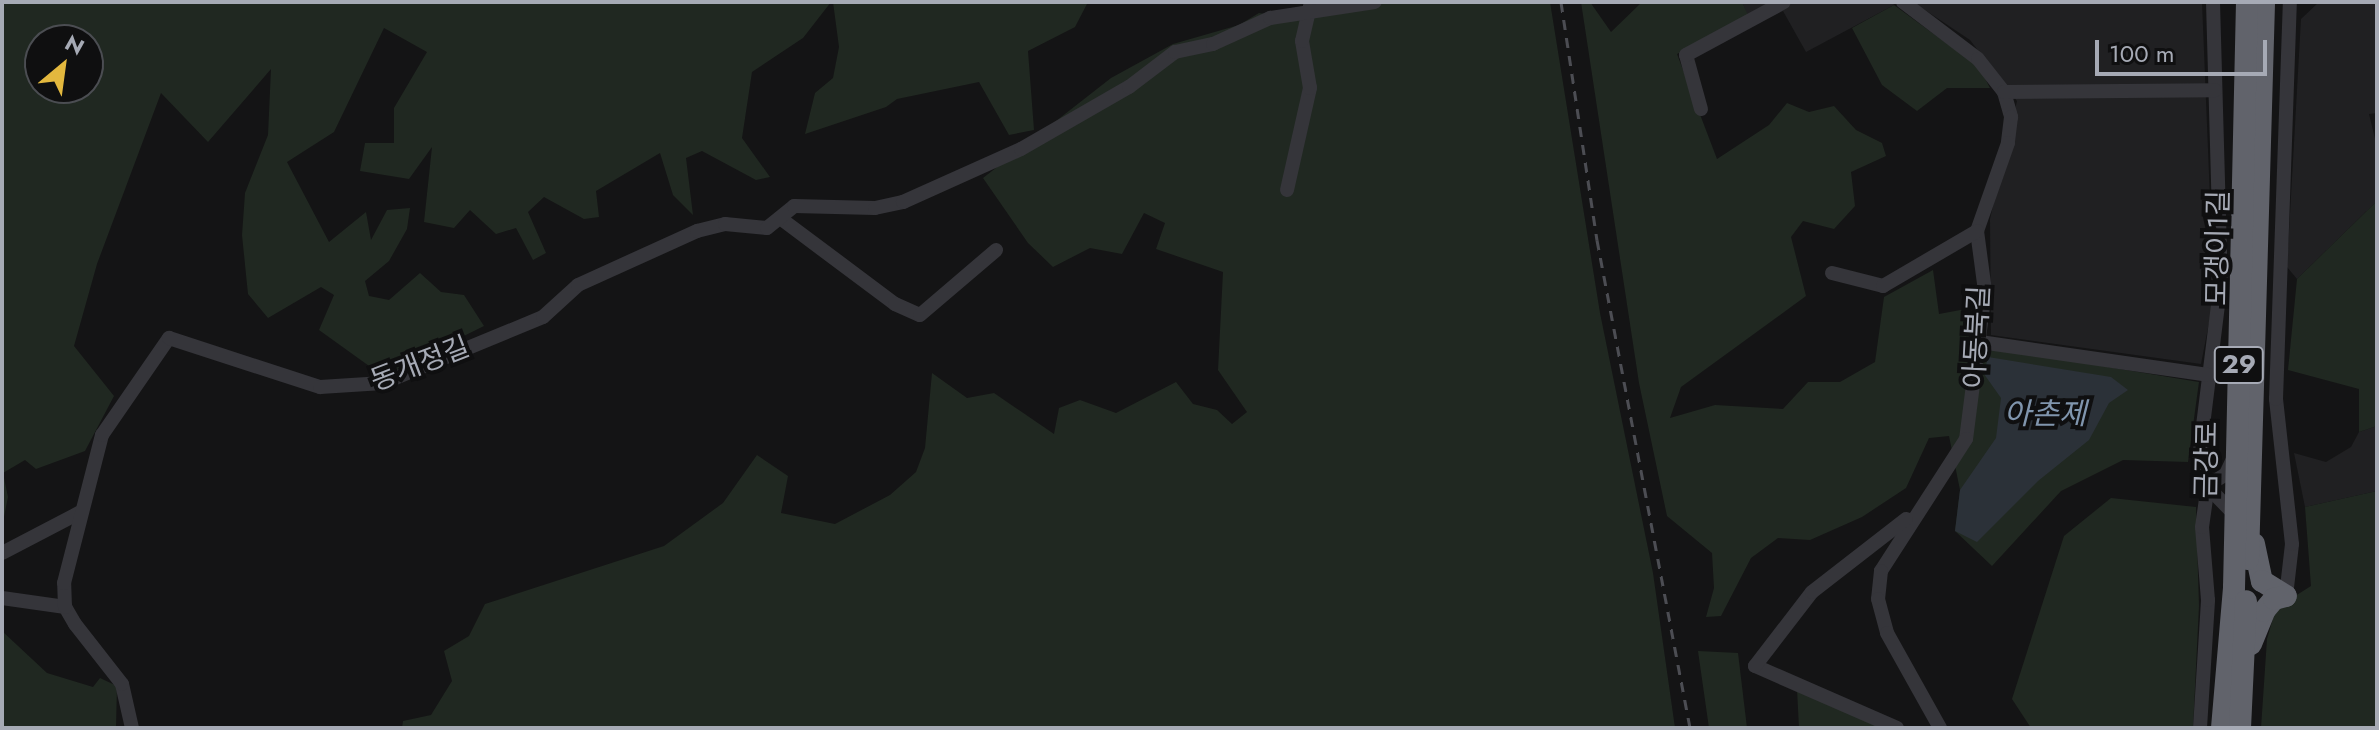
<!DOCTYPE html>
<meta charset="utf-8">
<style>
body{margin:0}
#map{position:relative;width:2379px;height:730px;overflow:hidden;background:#141415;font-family:Jost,"Noto Sans KR",sans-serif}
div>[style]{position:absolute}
.built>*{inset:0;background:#202022}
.green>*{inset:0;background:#202821}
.water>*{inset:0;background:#2b3138}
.minor>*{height:14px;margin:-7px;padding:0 7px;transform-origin:7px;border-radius:7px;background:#35353a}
.highway>*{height:22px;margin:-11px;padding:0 11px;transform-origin:11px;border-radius:11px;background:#61636b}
.rail>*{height:3px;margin-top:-1.5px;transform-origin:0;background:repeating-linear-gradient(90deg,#4c4d53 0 10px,transparent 0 18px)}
span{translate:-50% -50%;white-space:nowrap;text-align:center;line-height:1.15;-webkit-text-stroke:8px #0f0f10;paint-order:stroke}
.shield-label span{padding:2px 6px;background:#0f0f10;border:2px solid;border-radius:6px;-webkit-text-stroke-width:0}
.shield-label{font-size:26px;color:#a6aab5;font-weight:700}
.street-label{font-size:28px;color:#a6aab5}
.water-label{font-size:30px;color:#8095ad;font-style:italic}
.frame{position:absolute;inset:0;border:4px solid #a6aab5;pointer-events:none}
.north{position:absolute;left:24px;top:24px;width:80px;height:80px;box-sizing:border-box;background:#0f0f10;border:2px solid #4b4d52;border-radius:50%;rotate:29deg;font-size:22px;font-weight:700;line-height:32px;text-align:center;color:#a6aab5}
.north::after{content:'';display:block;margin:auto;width:28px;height:36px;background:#e3b83e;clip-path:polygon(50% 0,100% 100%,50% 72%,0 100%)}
.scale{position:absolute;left:2095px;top:40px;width:172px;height:36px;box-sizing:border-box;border:4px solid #a6aab5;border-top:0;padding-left:10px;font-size:24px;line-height:28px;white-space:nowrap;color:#a6aab5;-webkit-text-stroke:6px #0f0f10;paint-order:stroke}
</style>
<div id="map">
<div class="built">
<div style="clip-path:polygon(1742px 2px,1892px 2px,1894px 5px,1806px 52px,1783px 11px,1752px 26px)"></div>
<div style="clip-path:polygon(1913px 2px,2202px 2px,2214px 297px,2201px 364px,1991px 335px,1990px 219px,2017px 101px,1970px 40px)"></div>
<div style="clip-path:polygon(2319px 2px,2377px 2px,2377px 113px,2369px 114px,2377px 147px,2377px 201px,2297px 279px,2287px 267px,2301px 19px)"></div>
<div style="clip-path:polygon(2377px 426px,2377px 491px,2305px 507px,2294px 453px,2326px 462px,2351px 447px,2359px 432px)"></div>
</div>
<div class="green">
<div style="clip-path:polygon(evenodd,2px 2px,831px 2px,803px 38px,752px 72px,742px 138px,770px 177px,756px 180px,702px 151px,686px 158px,693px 215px,673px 195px,660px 153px,596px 191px,599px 217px,584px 219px,544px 197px,528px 212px,546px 253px,533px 260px,516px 228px,496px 234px,470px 210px,454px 228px,424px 222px,432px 147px,409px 179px,360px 171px,365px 143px,394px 143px,394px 108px,427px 52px,384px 28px,334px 132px,287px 162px,329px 242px,366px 212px,371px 240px,387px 210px,410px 208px,407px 229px,389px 261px,365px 281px,369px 296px,389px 300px,420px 273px,441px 292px,464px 295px,484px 326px,383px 376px,319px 330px,334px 295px,321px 287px,268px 318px,248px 294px,242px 235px,245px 193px,268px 135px,271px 69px,208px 142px,161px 93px,97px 264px,74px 346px,114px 396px,85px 451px,36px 469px,25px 460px,3px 473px,8px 497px,2px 527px,2px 2px,40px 40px,88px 40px,88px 88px,40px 88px,40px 40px)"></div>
<div style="clip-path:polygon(833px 2px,1088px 2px,1075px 27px,1028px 51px,1034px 130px,1009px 135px,979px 82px,897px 99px,886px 107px,805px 134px,815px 93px,833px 78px,839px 47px)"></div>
<div style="clip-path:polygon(1363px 2px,1550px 2px,1600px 313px,1653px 573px,1675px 728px,402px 728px,403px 721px,431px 715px,452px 681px,444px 651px,469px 636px,485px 604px,664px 546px,723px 503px,757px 455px,788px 476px,781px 513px,835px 524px,890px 495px,916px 472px,925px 448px,932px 373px,967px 398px,994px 393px,1054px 434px,1059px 408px,1080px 400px,1116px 413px,1176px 382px,1193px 404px,1217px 410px,1232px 424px,1247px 412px,1218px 370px,1223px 272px,1156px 249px,1165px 223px,1144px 213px,1122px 254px,1090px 248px,1053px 267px,1028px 243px,983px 178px,1111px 78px,1173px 44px,1239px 25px,1259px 13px,1298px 19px)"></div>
<div style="clip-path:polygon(1581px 2px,1590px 2px,1611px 32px,1642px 2px,1742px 2px,1748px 15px,1677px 54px,1717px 159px,1769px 125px,1787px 103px,1809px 112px,1834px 106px,1856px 130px,1882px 143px,1886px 156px,1851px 172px,1855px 206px,1834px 229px,1803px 221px,1791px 237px,1806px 296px,1681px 387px,1670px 418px,1715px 405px,1783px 409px,1808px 382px,1840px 382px,1875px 362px,1884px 297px,1933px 270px,1939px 314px,1971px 308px,1968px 344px,2199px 382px,2188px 462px,2123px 460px,2061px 491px,1992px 566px,1955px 531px,1960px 490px,1949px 436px,1929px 438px,1906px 488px,1862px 517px,1810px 540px,1778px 538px,1751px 558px,1721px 616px,1706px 617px,1714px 588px,1712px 553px,1667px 516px,1639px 383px)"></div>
<div style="clip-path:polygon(1894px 5px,1979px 67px,1990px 88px,1947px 88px,1917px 111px,1882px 85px,1852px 28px)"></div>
<div style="clip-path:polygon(2377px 201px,2377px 426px,2359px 432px,2359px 389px,2288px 370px,2297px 279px)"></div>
<div style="clip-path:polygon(2377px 491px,2377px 728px,2261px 728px,2267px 639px,2276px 608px,2311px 586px,2305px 507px)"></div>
<div style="clip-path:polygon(2111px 498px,2196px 507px,2199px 606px,2193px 728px,2031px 728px,2012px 699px,2064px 536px)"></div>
<div style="clip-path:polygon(2px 631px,47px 673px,93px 687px,100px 678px,117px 686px,116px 728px,2px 728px)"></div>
<div style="clip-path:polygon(1698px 651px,1738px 653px,1747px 728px,1709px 728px)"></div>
<div style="clip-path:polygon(1797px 689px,1883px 728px,1799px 728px)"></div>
</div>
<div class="water">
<div style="clip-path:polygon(1988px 357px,2111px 377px,2128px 390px,2109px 403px,2089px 440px,2038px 481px,1977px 542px,1955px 531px,1960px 490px,1996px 438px,2001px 398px,1984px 374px)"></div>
</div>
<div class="minor">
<div style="left:1903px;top:2px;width:94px;rotate:37.2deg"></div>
<div style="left:1978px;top:59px;width:42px;rotate:51.8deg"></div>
<div style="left:2004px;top:92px;width:26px;rotate:74deg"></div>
<div style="left:2011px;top:117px;width:26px;rotate:97deg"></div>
<div style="left:2008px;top:143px;width:93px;rotate:109.4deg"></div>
<div style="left:1977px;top:231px;width:61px;rotate:82.4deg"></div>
<div style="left:1985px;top:291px;width:149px;rotate:97.3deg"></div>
<div style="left:1966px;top:439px;width:157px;rotate:122.8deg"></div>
<div style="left:1881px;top:571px;width:28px;rotate:96deg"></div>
<div style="left:1878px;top:599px;width:35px;rotate:75deg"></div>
<div style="left:1887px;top:633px;width:109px;rotate:60.8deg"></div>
<div style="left:2213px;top:2px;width:279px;rotate:88.4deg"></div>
<div style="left:2221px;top:281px;width:178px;rotate:97.1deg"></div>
<div style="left:2199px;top:458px;width:22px;rotate:85deg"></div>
<div style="left:2201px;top:480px;width:50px;rotate:45.8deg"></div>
<div style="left:2004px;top:92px;width:211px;rotate:-0.5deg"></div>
<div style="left:1701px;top:109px;width:56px;rotate:-105.5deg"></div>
<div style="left:1686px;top:55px;width:111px;rotate:-28.4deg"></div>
<div style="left:1287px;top:190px;width:105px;rotate:-77.3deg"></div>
<div style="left:1310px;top:88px;width:48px;rotate:-99.7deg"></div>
<div style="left:1302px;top:41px;width:36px;rotate:-77deg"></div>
<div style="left:780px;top:218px;width:144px;rotate:36.8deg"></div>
<div style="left:895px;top:304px;width:27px;rotate:24deg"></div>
<div style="left:920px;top:315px;width:100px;rotate:-40.5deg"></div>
<div style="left:1832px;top:273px;width:53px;rotate:14.3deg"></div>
<div style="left:1883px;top:286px;width:109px;rotate:-30.3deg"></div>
<div style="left:1980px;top:342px;width:232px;rotate:8.2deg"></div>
<div style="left:2208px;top:485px;width:21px;rotate:-31deg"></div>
<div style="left:2226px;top:474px;width:19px;rotate:-65deg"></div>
<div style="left:2px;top:553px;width:87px;rotate:-27.5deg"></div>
<div style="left:2286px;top:596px;width:52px;rotate:-83.4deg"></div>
<div style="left:2292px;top:544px;width:146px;rotate:-96.3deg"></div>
<div style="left:2276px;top:399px;width:397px;rotate:-88deg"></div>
<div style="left:2px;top:598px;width:64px;rotate:8.1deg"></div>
<div style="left:132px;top:728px;width:45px;rotate:-102.8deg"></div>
<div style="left:122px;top:684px;width:76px;rotate:-128.1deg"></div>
<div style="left:75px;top:624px;width:20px;rotate:-120deg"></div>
<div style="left:65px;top:607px;width:24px;rotate:-92deg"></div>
<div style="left:64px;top:583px;width:153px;rotate:-75.6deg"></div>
<div style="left:102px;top:435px;width:118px;rotate:-55.4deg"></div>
<div style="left:169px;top:338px;width:159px;rotate:18deg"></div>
<div style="left:320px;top:387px;width:63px;rotate:-3.6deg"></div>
<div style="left:383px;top:383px;width:173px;rotate:-22.4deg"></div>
<div style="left:543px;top:317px;width:47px;rotate:-42.4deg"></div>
<div style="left:578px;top:285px;width:131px;rotate:-24.4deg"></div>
<div style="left:697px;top:231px;width:29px;rotate:-14deg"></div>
<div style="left:725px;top:224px;width:42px;rotate:5.4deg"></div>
<div style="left:767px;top:228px;width:35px;rotate:-39deg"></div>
<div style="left:794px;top:206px;width:81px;rotate:1.4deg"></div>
<div style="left:875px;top:208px;width:29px;rotate:-12deg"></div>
<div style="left:903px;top:202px;width:129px;rotate:-24.2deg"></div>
<div style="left:1021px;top:149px;width:125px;rotate:-29.9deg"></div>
<div style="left:1129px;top:87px;width:58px;rotate:-37.3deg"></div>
<div style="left:1175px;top:52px;width:39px;rotate:-12deg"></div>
<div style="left:1213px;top:44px;width:63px;rotate:-24.5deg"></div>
<div style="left:1270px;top:18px;width:106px;rotate:-8.7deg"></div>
<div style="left:1897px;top:728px;width:155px;rotate:-156.4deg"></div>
<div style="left:1755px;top:666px;width:93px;rotate:-52.4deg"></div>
<div style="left:1812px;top:592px;width:119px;rotate:-37.8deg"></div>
<div style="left:2200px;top:728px;width:128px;rotate:-86.4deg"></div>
<div style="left:2208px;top:600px;width:73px;rotate:-94.7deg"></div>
<div style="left:2202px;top:527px;width:42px;rotate:-81.9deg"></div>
</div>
<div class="highway">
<div style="left:2254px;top:544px;width:38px;rotate:78deg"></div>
<div style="left:2262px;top:581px;width:28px;rotate:32deg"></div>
<div style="left:2248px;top:559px;width:557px;rotate:-88.35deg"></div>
<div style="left:2251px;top:644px;width:35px;rotate:-68deg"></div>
<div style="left:2264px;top:611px;width:16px;rotate:-50deg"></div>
<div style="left:2274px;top:599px;width:12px;rotate:-14deg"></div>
<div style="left:2222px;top:728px;width:141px;rotate:-85.1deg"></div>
<div style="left:2234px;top:588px;width:586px;rotate:-88.73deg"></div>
<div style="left:2240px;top:728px;width:127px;rotate:-87.3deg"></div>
</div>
<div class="rail">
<div style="left:1561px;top:2px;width:241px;rotate:81.4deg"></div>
<div style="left:1597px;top:240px;width:497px;rotate:79.2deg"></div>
</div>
<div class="shield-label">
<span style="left:2239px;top:365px">29</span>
</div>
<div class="street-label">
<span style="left:2218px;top:248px;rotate:-89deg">모갱이1길</span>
<span style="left:1977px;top:337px;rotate:-87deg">아동북길</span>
<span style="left:420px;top:364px;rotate:-21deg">동개정길</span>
<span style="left:2207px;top:460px;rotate:-89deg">금강로</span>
</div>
<div class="water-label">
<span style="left:2045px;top:414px">아촌제</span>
</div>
<div class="frame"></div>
<div class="north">N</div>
<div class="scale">100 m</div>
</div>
